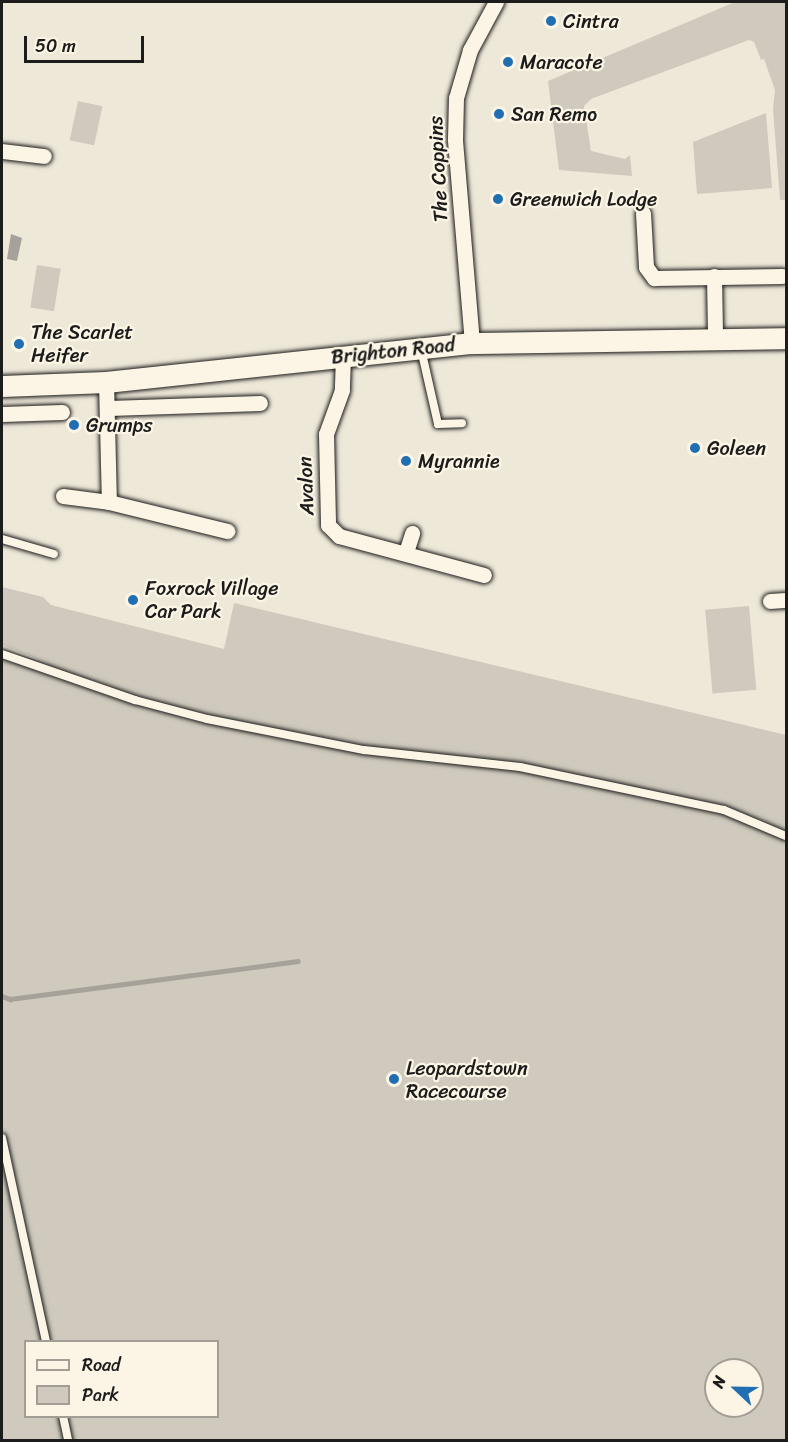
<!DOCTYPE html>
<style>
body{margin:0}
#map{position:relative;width:788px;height:1442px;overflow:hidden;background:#eee8d9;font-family:Sriracha,sans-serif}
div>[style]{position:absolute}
.green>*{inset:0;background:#cfcabd;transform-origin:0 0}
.water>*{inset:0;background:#a7a299}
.stream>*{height:4.5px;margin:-2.25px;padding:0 2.25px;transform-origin:2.25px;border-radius:2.25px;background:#a7a299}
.roads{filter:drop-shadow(0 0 2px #1c1c1c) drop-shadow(0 0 2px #1c1c1c)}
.lane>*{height:8px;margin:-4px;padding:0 4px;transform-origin:4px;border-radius:4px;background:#fcf5e5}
.street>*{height:15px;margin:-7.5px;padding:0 7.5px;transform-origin:7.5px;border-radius:7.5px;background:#fcf5e5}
.secondary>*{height:21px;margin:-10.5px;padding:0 10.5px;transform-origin:10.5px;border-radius:10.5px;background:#fcf5e5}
.dots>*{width:16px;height:16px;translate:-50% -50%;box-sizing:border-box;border:3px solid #fcf5e5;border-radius:50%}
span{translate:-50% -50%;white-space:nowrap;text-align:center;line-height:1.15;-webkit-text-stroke:4.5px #fcf5e5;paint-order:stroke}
.poi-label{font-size:20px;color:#1c1c1c}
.left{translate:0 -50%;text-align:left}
.street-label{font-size:20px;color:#1c1c1c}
.frame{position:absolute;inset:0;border:3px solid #1c1c1c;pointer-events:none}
.legend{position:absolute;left:24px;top:1340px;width:195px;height:78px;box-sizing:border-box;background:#fcf5e5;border:2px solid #a29e95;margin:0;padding:8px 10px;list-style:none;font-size:18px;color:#1c1c1c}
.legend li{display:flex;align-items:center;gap:12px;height:30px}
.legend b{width:30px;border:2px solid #a29e95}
.north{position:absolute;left:704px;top:1358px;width:60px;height:60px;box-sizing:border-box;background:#fcf5e5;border:2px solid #a29e95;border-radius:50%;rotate:292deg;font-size:16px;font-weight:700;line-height:24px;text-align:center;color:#1c1c1c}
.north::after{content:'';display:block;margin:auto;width:21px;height:27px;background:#1f6fb2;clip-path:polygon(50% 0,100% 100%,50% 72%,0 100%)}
.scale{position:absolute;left:24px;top:36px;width:120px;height:27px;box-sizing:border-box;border:3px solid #1c1c1c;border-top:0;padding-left:8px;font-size:18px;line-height:21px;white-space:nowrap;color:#1c1c1c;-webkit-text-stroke:4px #fcf5e5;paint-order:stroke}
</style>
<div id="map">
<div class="green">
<div style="clip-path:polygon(735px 2px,786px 2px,786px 200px,780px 200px,773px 109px,775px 90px,764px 59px,761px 60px,754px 42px,749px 40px,591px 99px,584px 106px,591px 151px,625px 159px,630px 155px,632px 176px,559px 170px,548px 81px)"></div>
<div style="left:78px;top:101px;width:25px;height:40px;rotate:12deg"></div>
<div style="clip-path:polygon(766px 113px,772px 188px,697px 194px,693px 142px)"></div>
<div style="left:37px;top:265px;width:24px;height:43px;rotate:9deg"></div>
<div style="clip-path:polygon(evenodd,2px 587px,43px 597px,51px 605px,224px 649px,234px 603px,786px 735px,786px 1440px,2px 1440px,2px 650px,48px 663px,2px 645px,2px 587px,26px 1342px,218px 1342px,218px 1416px,26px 1416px,26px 1342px,2px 587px,716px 1370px,752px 1370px,752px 1406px,716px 1406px,716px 1370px)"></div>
<div style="left:749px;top:606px;width:84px;height:44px;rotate:85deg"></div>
</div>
<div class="water">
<div style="clip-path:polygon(11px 234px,22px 238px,17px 261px,7px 259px)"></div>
</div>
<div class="stream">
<div style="left:2px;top:996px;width:9px;rotate:21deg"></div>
<div style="left:10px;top:999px;width:290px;rotate:-7.5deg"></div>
</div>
<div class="roads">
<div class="lane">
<div style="left:421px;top:349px;width:77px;rotate:77.2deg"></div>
<div style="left:438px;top:424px;width:24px;rotate:-2deg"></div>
<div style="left:2px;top:539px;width:54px;rotate:16.1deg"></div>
<div style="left:2px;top:654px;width:141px;rotate:19.1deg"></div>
<div style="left:135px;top:700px;width:74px;rotate:14.8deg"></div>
<div style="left:207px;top:719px;width:160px;rotate:11.2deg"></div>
<div style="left:364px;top:750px;width:157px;rotate:6.2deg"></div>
<div style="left:520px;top:767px;width:208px;rotate:11.9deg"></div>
<div style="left:724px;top:810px;width:67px;rotate:22.8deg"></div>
<div style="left:2px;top:1138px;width:209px;rotate:77.8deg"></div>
<div style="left:63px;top:1416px;width:25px;rotate:78deg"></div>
</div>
<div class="street">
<div style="left:2px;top:151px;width:42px;rotate:6.8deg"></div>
<div style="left:643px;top:213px;width:54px;rotate:86.8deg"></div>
<div style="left:646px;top:267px;width:14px;rotate:54deg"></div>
<div style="left:654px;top:278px;width:128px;rotate:-0.9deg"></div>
<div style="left:714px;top:276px;width:60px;rotate:89deg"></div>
<div style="left:472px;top:343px;width:205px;rotate:-94.8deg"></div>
<div style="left:455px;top:139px;width:41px;rotate:-88.6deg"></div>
<div style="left:456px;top:98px;width:50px;rotate:-73.7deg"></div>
<div style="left:470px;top:50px;width:55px;rotate:-61.6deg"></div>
<div style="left:343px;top:356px;width:34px;rotate:92deg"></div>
<div style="left:342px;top:390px;width:47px;rotate:110deg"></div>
<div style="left:326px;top:434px;width:91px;rotate:88.7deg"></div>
<div style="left:328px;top:525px;width:16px;rotate:45deg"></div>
<div style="left:339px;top:536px;width:150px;rotate:15.1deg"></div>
<div style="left:106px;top:382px;width:120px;rotate:88.6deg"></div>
<div style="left:109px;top:408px;width:151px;rotate:-1.9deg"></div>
<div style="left:2px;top:414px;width:60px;rotate:-1.9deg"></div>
<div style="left:63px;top:496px;width:46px;rotate:7.4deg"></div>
<div style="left:109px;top:502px;width:122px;rotate:13.8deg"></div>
<div style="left:406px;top:552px;width:20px;rotate:-72deg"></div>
<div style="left:770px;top:601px;width:16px;rotate:-4deg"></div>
</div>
<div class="secondary">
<div style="left:2px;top:386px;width:104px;rotate:-2.2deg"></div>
<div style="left:106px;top:382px;width:368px;rotate:-6.1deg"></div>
<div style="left:472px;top:343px;width:314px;rotate:-0.9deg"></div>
</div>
</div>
<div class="dots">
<div style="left:551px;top:21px;background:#1f6fb2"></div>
<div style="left:508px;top:62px;background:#1f6fb2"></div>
<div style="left:499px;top:114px;background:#1f6fb2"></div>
<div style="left:498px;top:199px;background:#1f6fb2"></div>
<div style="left:19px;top:344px;background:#1f6fb2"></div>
<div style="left:74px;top:425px;background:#1f6fb2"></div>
<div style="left:695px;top:448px;background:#1f6fb2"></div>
<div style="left:406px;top:461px;background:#1f6fb2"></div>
<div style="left:133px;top:600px;background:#1f6fb2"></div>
<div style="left:394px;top:1079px;background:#1f6fb2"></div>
</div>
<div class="poi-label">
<span class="left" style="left:563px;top:21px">Cintra</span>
<span class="left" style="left:520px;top:62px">Maracote</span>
<span class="left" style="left:511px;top:114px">San Remo</span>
<span class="left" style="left:510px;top:199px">Greenwich Lodge</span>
<span class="left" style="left:31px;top:344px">The Scarlet<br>Heifer</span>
<span class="left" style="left:86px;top:425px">Grumps</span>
<span class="left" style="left:707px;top:448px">Goleen</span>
<span class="left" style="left:418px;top:461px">Myrannie</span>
<span class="left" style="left:145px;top:600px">Foxrock Village<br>Car Park</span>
<span class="left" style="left:406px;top:1080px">Leopardstown<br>Racecourse</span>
</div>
<div class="street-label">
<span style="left:438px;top:169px;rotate:-93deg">The Coppins</span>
<span style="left:393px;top:351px;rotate:-6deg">Brighton Road</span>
<span style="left:306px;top:486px;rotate:-92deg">Avalon</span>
</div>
<div class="frame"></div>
<ul class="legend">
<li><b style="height:8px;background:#fcf5e5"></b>Road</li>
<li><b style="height:16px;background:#cfcabd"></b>Park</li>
</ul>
<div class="north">N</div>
<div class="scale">50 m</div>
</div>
